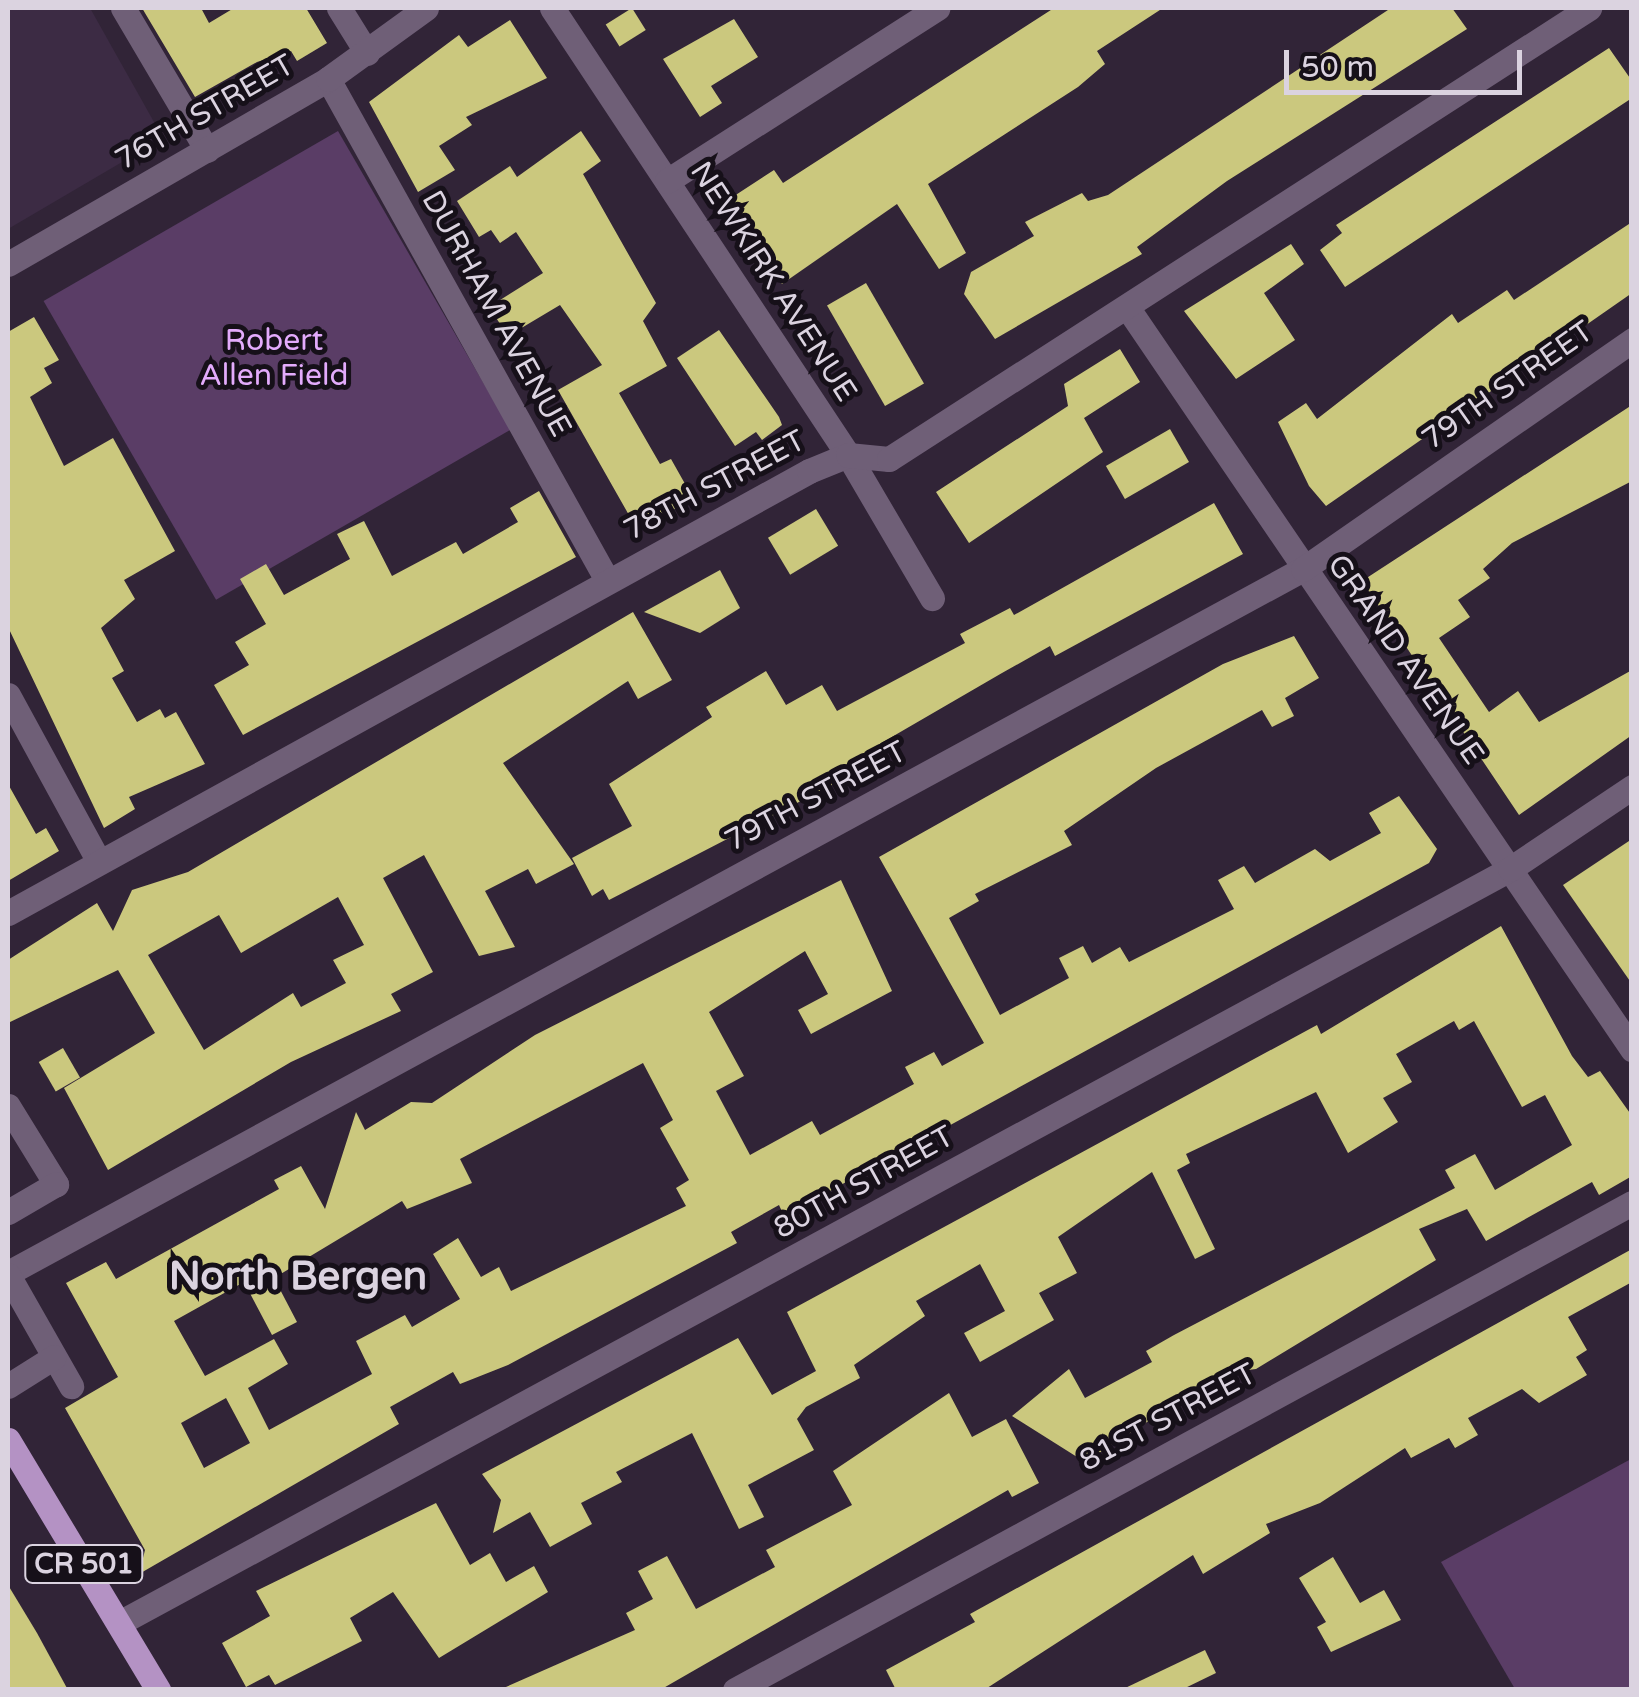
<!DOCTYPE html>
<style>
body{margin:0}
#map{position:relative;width:1639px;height:1697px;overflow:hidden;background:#312437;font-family:"Varela Round",sans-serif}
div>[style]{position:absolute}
.built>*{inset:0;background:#3c2b44}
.green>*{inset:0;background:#5a3d66;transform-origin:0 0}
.building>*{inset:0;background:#cbc87e;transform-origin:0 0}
.minor>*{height:25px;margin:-12.5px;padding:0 12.5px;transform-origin:12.5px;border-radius:12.5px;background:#6f5f77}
.major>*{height:25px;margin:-12.5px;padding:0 12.5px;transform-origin:12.5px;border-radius:12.5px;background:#b492c4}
span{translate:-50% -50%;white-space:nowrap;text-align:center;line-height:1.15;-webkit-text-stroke:10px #161019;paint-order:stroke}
.shield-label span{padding:2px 8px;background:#161019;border:2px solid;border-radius:8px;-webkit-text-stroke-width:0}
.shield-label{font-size:28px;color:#dbd3e0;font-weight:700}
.street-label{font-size:30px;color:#dbd3e0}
.park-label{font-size:30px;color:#e3abfc}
.district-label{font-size:40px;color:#dbd3e0;font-weight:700}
.frame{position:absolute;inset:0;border:10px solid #dbd3e0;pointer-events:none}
.scale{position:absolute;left:1284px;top:50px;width:238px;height:45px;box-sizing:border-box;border:5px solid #dbd3e0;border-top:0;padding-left:12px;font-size:30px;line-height:35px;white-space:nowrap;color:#dbd3e0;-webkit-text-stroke:8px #161019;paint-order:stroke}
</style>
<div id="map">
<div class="built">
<div style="clip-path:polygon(8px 8px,90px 8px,163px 138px,8px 229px)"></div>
</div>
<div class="green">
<div style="left:338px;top:131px;width:345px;height:340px;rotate:60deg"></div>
<div style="clip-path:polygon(1631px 1459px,1631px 1689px,1515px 1689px,1441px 1562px)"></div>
</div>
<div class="building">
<div style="clip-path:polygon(142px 8px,201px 8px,209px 23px,234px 8px,306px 8px,327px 43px,297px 61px,291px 51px,257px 62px,195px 97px)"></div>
<div style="left:632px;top:8px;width:26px;height:31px;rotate:58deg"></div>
<div style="clip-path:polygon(1054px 8px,1163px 8px,1097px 51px,1105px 64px,1078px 87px,928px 184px,966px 253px,939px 269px,897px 204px,782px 284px,728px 200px,774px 170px,783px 183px)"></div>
<div style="clip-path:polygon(1391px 8px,1452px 8px,1467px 29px,1227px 181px,1137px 247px,1142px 254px,995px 339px,964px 294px,971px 272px,1034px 236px,1025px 222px,1082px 193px,1088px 201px,1108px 195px)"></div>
<div style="clip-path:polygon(734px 19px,758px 57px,711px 86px,722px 103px,700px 117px,663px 59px)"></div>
<div style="clip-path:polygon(510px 20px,547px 78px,466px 117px,472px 125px,439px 146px,455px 170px,418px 192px,369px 102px,459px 35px,468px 47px)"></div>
<div style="clip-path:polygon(1609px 48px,1632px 81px,1632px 98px,1345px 287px,1320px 250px,1342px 233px,1336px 225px)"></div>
<div style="clip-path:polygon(581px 131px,601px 161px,583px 174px,656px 303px,643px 321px,667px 366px,619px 393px,660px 464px,671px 459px,693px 498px,638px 531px,558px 390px,602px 365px,560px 305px,508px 336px,489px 307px,543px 273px,516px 232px,500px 243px,491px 230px,479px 237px,457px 201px,510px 166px,517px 177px)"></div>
<div style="clip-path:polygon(1632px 222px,1632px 293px,1326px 506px,1309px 486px,1278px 422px,1306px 403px,1317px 419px,1452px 314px,1458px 323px,1507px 290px,1514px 300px)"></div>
<div style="clip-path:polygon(1291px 244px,1304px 264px,1264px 293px,1295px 340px,1236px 379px,1184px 311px)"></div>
<div style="left:866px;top:283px;width:116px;height:45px;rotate:60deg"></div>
<div style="clip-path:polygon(34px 317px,59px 360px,44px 368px,52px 383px,30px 397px,64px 466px,113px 438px,175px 551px,124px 580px,135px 599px,101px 628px,124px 671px,112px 678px,137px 722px,160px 709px,165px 718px,176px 712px,205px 764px,129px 797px,135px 809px,104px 828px,8px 627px,8px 332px)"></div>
<div style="clip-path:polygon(719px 330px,779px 417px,782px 425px,762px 440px,756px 432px,735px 446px,677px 358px)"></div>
<div style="clip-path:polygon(1120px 349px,1140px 382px,1084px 418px,1103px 452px,969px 543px,936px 492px,1068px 406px,1064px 384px)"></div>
<div style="clip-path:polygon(1632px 405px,1632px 481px,1512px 543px,1483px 569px,1490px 578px,1458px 600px,1470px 617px,1439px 638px,1489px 712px,1518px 691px,1539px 722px,1632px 670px,1632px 735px,1519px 815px,1362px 581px)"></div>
<div style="left:1170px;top:429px;width:38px;height:74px;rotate:60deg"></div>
<div style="clip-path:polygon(539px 491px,576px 557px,243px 735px,214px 685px,249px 665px,235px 642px,266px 624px,240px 579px,266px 564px,284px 595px,350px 559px,337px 534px,364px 521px,392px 576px,456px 542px,463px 554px,518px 522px,510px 508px)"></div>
<div style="clip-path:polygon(1214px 503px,1243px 554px,1055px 656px,1050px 646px,1002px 673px,859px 756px,865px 768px,609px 900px,603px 889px,592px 896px,572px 858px,632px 826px,609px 784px,712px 717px,706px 707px,766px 671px,786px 705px,822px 685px,837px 711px,965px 643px,960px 634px,1010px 608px,1014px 615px)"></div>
<div style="left:816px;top:509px;width:43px;height:56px;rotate:59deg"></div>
<div style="clip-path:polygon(720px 570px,740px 608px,700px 633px,644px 612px)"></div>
<div style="clip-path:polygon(evenodd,633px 612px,672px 680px,638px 699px,628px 681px,503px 763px,574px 864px,536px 884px,528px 869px,485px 891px,515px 947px,479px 956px,424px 855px,383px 878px,433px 972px,391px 994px,401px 1011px,291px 1062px,108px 1170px,64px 1088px,155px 1033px,118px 970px,8px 1023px,8px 960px,97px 903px,113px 931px,132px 890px,188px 872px,633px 612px,338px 897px,364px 945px,333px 960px,346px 983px,301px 1007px,293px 993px,204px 1050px,148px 955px,219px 915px,241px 953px,338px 897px)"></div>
<div style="clip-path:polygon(evenodd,1294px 636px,1319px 678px,1285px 698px,1294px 716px,1272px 727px,1262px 710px,1156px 768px,1064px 831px,1072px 845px,975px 894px,979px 901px,949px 918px,1000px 1015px,1069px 978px,1059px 958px,1083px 946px,1092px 963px,1120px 947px,1129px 962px,1234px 909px,1218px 880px,1244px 866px,1255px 883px,1315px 849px,1330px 861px,1381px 833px,1369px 813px,1399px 796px,1437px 849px,1429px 863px,784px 1216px,779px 1205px,731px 1232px,737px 1243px,508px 1365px,460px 1384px,453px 1372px,390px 1407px,399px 1424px,139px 1574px,145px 1550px,65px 1408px,118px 1377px,66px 1283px,106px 1262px,116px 1279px,279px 1189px,274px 1180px,301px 1166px,325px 1209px,356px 1112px,365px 1130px,411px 1102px,432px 1103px,535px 1035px,841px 880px,892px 991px,811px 1034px,798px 1010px,828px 994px,805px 951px,709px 1012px,744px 1076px,716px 1091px,750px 1155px,812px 1121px,820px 1135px,914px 1084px,905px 1067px,934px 1052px,942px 1066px,984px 1043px,879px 857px,1223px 664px,1294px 636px,643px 1063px,673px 1120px,660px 1128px,689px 1180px,676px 1188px,686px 1206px,511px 1291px,499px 1267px,481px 1277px,458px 1238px,433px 1254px,460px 1299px,412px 1327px,405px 1315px,356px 1341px,372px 1374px,269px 1430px,248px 1388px,288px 1364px,274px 1339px,205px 1376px,174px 1321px,244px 1282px,272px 1335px,297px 1322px,274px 1278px,402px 1201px,407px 1209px,472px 1183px,460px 1159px,643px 1063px,1294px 636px,226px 1398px,250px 1443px,204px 1468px,181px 1423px,226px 1398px)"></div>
<div style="clip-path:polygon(8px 784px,36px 834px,46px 828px,59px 851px,8px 881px)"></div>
<div style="clip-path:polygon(1632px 839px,1632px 984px,1563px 885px)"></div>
<div style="clip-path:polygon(1501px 926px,1572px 1056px,1588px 1077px,1600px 1071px,1632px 1116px,1632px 1176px,1599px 1195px,1592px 1182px,1486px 1241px,1467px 1209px,1419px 1229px,1436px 1260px,1256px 1369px,1223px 1373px,1085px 1462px,1012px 1416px,1069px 1369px,1085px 1398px,1152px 1362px,1146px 1351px,1174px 1335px,1455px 1188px,1445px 1170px,1475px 1154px,1495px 1190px,1572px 1145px,1545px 1095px,1522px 1107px,1474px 1021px,1459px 1030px,1454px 1021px,1396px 1054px,1412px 1082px,1383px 1098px,1398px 1122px,1348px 1153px,1316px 1092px,1186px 1154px,1190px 1163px,1177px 1170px,1215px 1249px,1195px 1259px,1152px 1172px,1058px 1237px,1077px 1273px,1039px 1293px,1054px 1320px,980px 1362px,964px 1333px,1005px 1311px,980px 1264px,916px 1301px,925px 1316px,854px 1365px,860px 1378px,806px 1407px,797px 1419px,814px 1450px,748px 1485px,764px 1517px,739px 1529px,692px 1433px,616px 1472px,622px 1482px,581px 1503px,592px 1524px,550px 1547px,530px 1512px,493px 1533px,501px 1500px,482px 1474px,738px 1338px,772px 1395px,816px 1371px,787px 1312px,1317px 1025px,1321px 1034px)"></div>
<div style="left:63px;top:1048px;width:34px;height:28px;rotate:60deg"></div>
<div style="clip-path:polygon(1632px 1249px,1632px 1282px,1568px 1317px,1587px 1350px,1576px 1357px,1587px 1375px,1539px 1403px,1522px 1389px,1468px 1418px,1478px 1435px,1455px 1448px,1449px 1438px,1411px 1458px,1405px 1448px,1320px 1503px,1266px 1524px,1270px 1533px,1203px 1574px,1193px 1555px,984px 1690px,896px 1690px,886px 1670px,975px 1622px,970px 1614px)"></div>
<div style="clip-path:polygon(949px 1393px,972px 1437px,1006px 1419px,1039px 1483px,1012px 1497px,1008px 1490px,660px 1690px,499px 1690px,635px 1630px,626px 1613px,653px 1599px,638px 1571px,667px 1556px,696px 1609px,775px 1567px,766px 1550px,852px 1505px,833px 1471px)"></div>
<div style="clip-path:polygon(436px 1503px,470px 1565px,490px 1553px,506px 1582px,534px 1566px,548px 1592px,439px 1658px,393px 1592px,350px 1618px,362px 1641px,275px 1685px,269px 1675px,246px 1687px,222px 1643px,270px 1616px,256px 1591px)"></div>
<div style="clip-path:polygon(1333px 1557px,1360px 1603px,1384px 1590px,1401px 1620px,1331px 1652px,1317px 1627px,1326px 1622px,1299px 1578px)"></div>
<div style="clip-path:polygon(8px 1585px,37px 1633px,68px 1690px,8px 1690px)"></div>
<div style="clip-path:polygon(1205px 1650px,1216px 1673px,1181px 1690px,1121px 1690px)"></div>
</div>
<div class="minor">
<div style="left:123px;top:8px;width:165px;rotate:59.4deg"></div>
<div style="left:339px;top:8px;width:53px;rotate:58.1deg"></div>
<div style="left:552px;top:8px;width:536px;rotate:56.49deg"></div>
<div style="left:848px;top:455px;width:166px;rotate:59.6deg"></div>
<div style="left:328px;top:79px;width:573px;rotate:60.89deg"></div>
<div style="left:667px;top:181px;width:321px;rotate:-32.6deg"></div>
<div style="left:8px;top:264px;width:370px;rotate:-30deg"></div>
<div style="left:328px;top:79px;width:121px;rotate:-35.9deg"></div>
<div style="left:1127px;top:307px;width:898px;rotate:55.76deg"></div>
<div style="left:8px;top:695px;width:190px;rotate:61.4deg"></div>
<div style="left:8px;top:913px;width:915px;rotate:-28.89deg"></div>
<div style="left:809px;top:471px;width:42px;rotate:-22.3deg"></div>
<div style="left:848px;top:455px;width:41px;rotate:5.6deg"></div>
<div style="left:889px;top:459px;width:833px;rotate:-32.79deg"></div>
<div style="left:8px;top:1106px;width:92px;rotate:58.4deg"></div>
<div style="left:56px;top:1184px;width:56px;rotate:149.7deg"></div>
<div style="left:8px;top:1273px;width:1474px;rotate:-28.53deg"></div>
<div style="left:1303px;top:569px;width:401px;rotate:-34.8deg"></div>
<div style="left:8px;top:1275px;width:128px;rotate:60.4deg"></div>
<div style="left:8px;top:1386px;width:54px;rotate:-32.2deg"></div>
<div style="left:121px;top:1622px;width:1580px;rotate:-28.46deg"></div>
<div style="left:1510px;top:869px;width:147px;rotate:-33.9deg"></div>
<div style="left:735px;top:1690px;width:1021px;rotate:-28.5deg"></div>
</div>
<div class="major">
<div style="left:8px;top:1440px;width:292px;rotate:59deg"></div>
</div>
<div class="shield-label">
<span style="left:84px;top:1564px">CR 501</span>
</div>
<div class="street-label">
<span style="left:205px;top:113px;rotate:-30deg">76TH STREET</span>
<span style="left:773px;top:282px;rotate:57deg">NEWKIRK AVENUE</span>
<span style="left:496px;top:314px;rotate:61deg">DURHAM AVENUE</span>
<span style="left:1508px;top:386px;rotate:-35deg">79TH STREET</span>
<span style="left:715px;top:486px;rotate:-28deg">78TH STREET</span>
<span style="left:1405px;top:660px;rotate:55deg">GRAND AVENUE</span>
<span style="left:816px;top:797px;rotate:-28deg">79TH STREET</span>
<span style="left:864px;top:1183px;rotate:-29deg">80TH STREET</span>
<span style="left:1168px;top:1418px;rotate:-28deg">81ST STREET</span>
</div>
<div class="park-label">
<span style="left:274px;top:358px">Robert<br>Allen Field</span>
</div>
<div class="district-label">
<span style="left:298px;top:1276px">North Bergen</span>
</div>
<div class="frame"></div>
<div class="scale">50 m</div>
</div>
